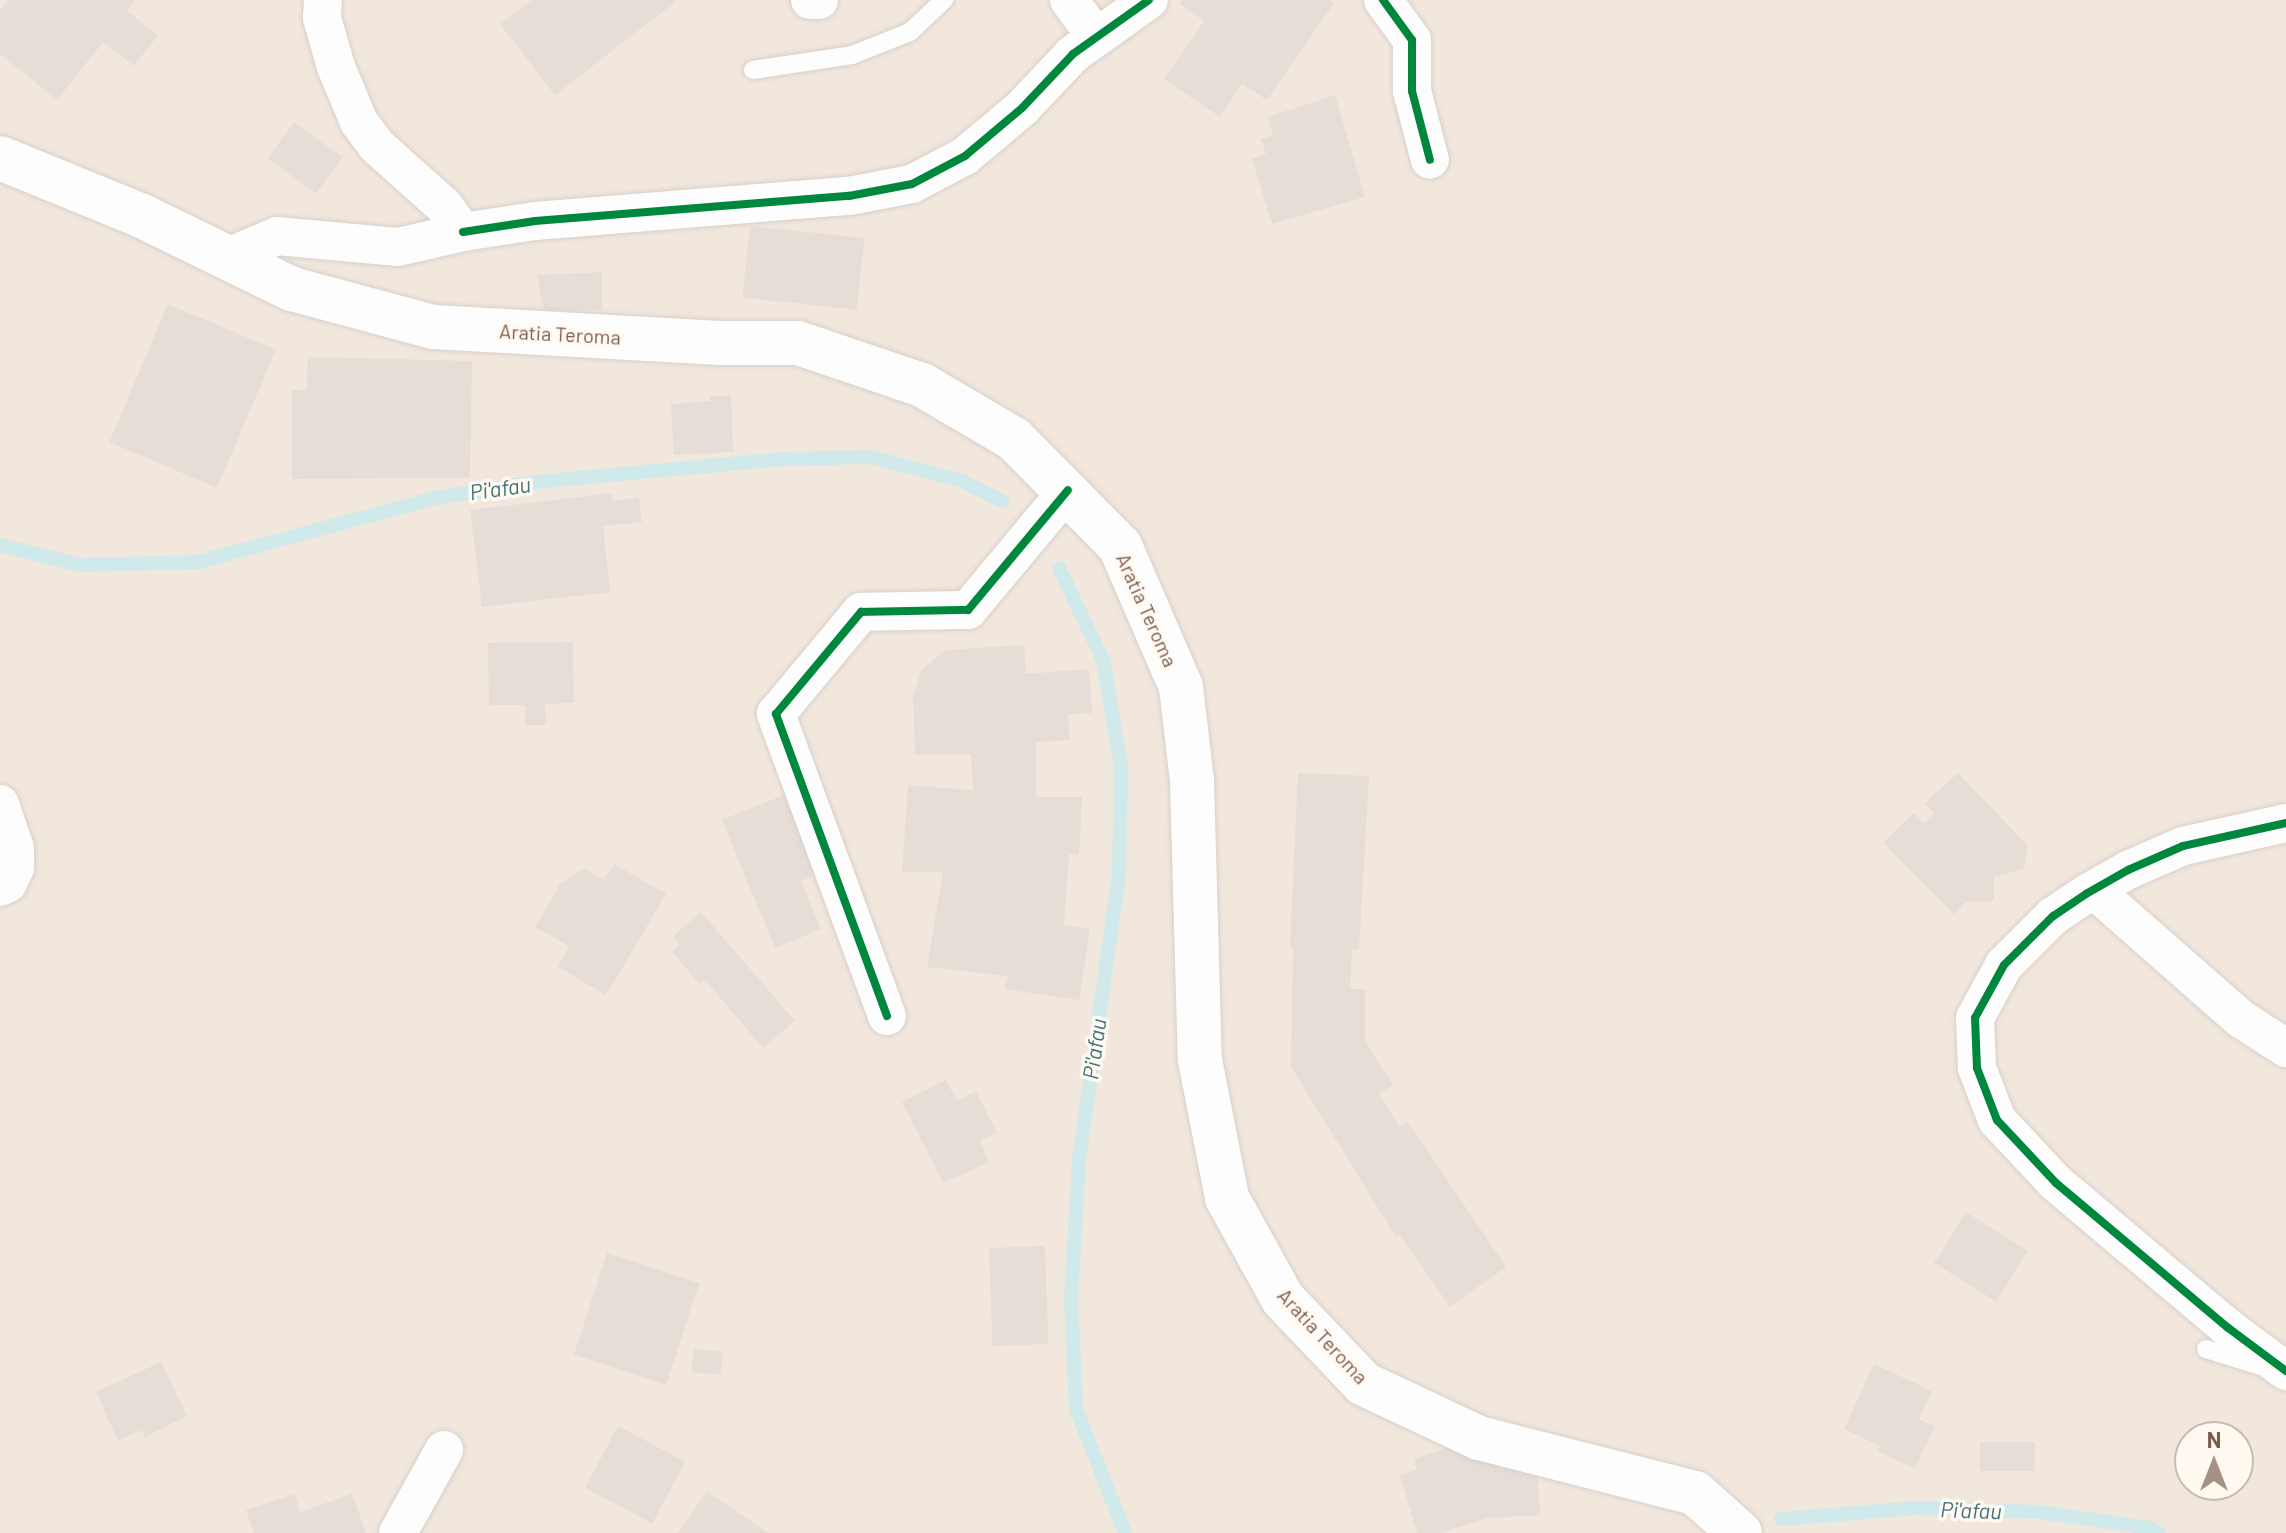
<!DOCTYPE html>
<style>
body{margin:0}
#map{position:relative;width:2286px;height:1533px;overflow:hidden;background:#f9f4ef;font-family:Barlow,sans-serif}
div>[style]{position:absolute}
.residential>*{inset:0;background:#f2e7dd}
.stream>*{height:14px;margin:-7px;padding:0 7px;transform-origin:7px;border-radius:7px;background:#d0e9ea}
.building>*{inset:0;background:#e6ddd6;transform-origin:0 0}
.roads{filter:drop-shadow(0 0 2px #d7d0ca) drop-shadow(0 0 2px #d7d0ca)}
.service>*{height:18px;margin:-9px;padding:0 9px;transform-origin:9px;border-radius:9px;background:#fefdfd}
.minor>*{height:38px;margin:-19px;padding:0 19px;transform-origin:19px;border-radius:19px;background:#fefdfd}
.secondary>*{height:44px;margin:-22px;padding:0 22px;transform-origin:22px;border-radius:22px;background:#fefdfd}
.cycleway>*{height:8px;margin:-4px;padding:0 4px;transform-origin:4px;border-radius:4px;background:#00873e}
span{translate:-50% -50%;white-space:nowrap;text-align:center;line-height:1.15;-webkit-text-stroke:7px #fff9f2;paint-order:stroke}
.street-label{font-size:20px;color:#7a5b4c}
.water-label{font-size:22px;color:#3f767e;font-style:italic}
.north{position:absolute;left:2174px;top:1421px;width:80px;height:80px;box-sizing:border-box;background:#fff9f2;border:2px solid #cabab0;border-radius:50%;rotate:0deg;font-size:22px;font-weight:700;line-height:32px;text-align:center;color:#7a5b4c}
.north::after{content:'';display:block;margin:auto;width:28px;height:36px;background:#a69185;clip-path:polygon(50% 0,100% 100%,50% 72%,0 100%)}
</style>
<div id="map">
<div class="residential">
<div style="clip-path:polygon(evenodd,0 0,2286px 0,2286px 1533px,0 1533px,0 0,2190px 1437px,2238px 1437px,2238px 1485px,2190px 1485px,2190px 1437px)"></div>
</div>
<div class="stream">
<div style="left:0;top:545px;width:82px;rotate:14deg"></div>
<div style="left:80px;top:565px;width:118px;rotate:-1.5deg"></div>
<div style="left:198px;top:562px;width:245px;rotate:-15.1deg"></div>
<div style="left:435px;top:498px;width:101px;rotate:-9.1deg"></div>
<div style="left:535px;top:482px;width:247px;rotate:-5.3deg"></div>
<div style="left:781px;top:459px;width:90px;rotate:-1.3deg"></div>
<div style="left:871px;top:457px;width:94px;rotate:14.8deg"></div>
<div style="left:962px;top:481px;width:45px;rotate:26.6deg"></div>
<div style="left:1059px;top:568px;width:102px;rotate:64.4deg"></div>
<div style="left:1103px;top:660px;width:109px;rotate:80.5deg"></div>
<div style="left:1121px;top:768px;width:106px;rotate:91.1deg"></div>
<div style="left:1119px;top:874px;width:289px;rotate:98deg"></div>
<div style="left:1079px;top:1160px;width:139px;rotate:93.3deg"></div>
<div style="left:1071px;top:1299px;width:110px;rotate:87.4deg"></div>
<div style="left:1076px;top:1409px;width:133px;rotate:68.4deg"></div>
<div style="left:1781px;top:1519px;width:136px;rotate:-4.6deg"></div>
<div style="left:1917px;top:1508px;width:121px;rotate:1.9deg"></div>
<div style="left:2038px;top:1512px;width:114px;rotate:8.1deg"></div>
<div style="left:2151px;top:1528px;width:9px;rotate:36deg"></div>
</div>
<div class="building">
<div style="clip-path:polygon(8px 0,136px 0,127px 11px,158px 35px,134px 66px,103px 42px,57px 100px,0 54px,0 10px)"></div>
<div style="clip-path:polygon(532px 0,673px 0,675px 2px,555px 95px,500px 24px)"></div>
<div style="clip-path:polygon(1182px 0,1330px 0,1334px 3px,1267px 100px,1242px 84px,1220px 117px,1164px 79px,1204px 21px,1179px 4px)"></div>
<div style="clip-path:polygon(1335px 95px,1365px 197px,1272px 224px,1252px 159px,1266px 154px,1261px 139px,1273px 135px,1268px 117px)"></div>
<div style="left:294px;top:122px;width:60px;height:45px;rotate:36deg"></div>
<div style="left:750px;top:226px;width:115px;height:72px;rotate:6deg"></div>
<div style="clip-path:polygon(602px 272px,602px 310px,544px 310px,537px 275px)"></div>
<div style="left:168px;top:304px;width:117px;height:150px;rotate:23deg"></div>
<div style="clip-path:polygon(308px 357px,472px 361px,470px 478px,292px 479px,292px 390px,306px 390px)"></div>
<div style="clip-path:polygon(731px 395px,733px 452px,674px 455px,671px 404px,710px 401px,710px 397px)"></div>
<div style="clip-path:polygon(612px 493px,613px 501px,639px 498px,642px 522px,603px 526px,610px 592px,482px 607px,470px 510px)"></div>
<div style="clip-path:polygon(573px 642px,574px 703px,545px 704px,546px 725px,525px 725px,525px 705px,489px 705px,488px 643px)"></div>
<div style="clip-path:polygon(1024px 645px,1026px 674px,1089px 669px,1092px 713px,1068px 714px,1070px 740px,1036px 742px,1036px 797px,1082px 797px,1079px 856px,1069px 854px,1064px 925px,1090px 929px,1079px 1000px,1005px 989px,1008px 976px,927px 967px,943px 872px,902px 872px,908px 785px,973px 790px,971px 754px,915px 755px,913px 696px,922px 669px,946px 650px)"></div>
<div style="clip-path:polygon(1298px 773px,1369px 776px,1359px 949px,1352px 949px,1350px 989px,1365px 989px,1365px 1041px,1393px 1085px,1379px 1094px,1400px 1127px,1408px 1122px,1506px 1267px,1450px 1307px,1400px 1235px,1396px 1237px,1291px 1067px,1293px 948px,1290px 946px)"></div>
<div style="clip-path:polygon(1958px 773px,2028px 846px,2024px 869px,1994px 877px,1994px 901px,1966px 902px,1954px 914px,1883px 843px,1914px 813px,1924px 823px,1934px 813px,1925px 803px)"></div>
<div style="clip-path:polygon(794px 791px,826px 871px,801px 881px,821px 929px,775px 948px,722px 820px)"></div>
<div style="clip-path:polygon(614px 864px,666px 894px,606px 995px,558px 967px,569px 946px,535px 927px,560px 884px,584px 868px,604px 880px)"></div>
<div style="clip-path:polygon(701px 912px,795px 1021px,763px 1048px,705px 980px,700px 984px,672px 952px,680px 945px,673px 936px)"></div>
<div style="clip-path:polygon(946px 1080px,957px 1101px,976px 1091px,997px 1133px,980px 1141px,989px 1162px,943px 1183px,902px 1102px)"></div>
<div style="left:1966px;top:1212px;width:73px;height:60px;rotate:32deg"></div>
<div style="left:1045px;top:1246px;width:98px;height:56px;rotate:88deg"></div>
<div style="left:607px;top:1253px;width:97px;height:107px;rotate:18deg"></div>
<div style="left:694px;top:1349px;width:29px;height:23px;rotate:6deg"></div>
<div style="clip-path:polygon(161px 1362px,187px 1416px,145px 1437px,142px 1430px,118px 1441px,96px 1392px)"></div>
<div style="clip-path:polygon(1874px 1364px,1932px 1391px,1919px 1419px,1935px 1427px,1915px 1468px,1877px 1451px,1880px 1446px,1844px 1429px)"></div>
<div style="left:618px;top:1426px;width:76px;height:70px;rotate:28deg"></div>
<div style="clip-path:polygon(1466px 1442px,1537px 1466px,1540px 1515px,1488px 1518px,1440px 1533px,1417px 1533px,1400px 1475px,1417px 1470px,1414px 1459px)"></div>
<div style="left:1980px;top:1442px;width:55px;height:29px"></div>
<div style="clip-path:polygon(707px 1491px,768px 1533px,678px 1533px)"></div>
<div style="clip-path:polygon(295px 1494px,300px 1512px,352px 1494px,366px 1533px,254px 1533px,246px 1510px)"></div>
</div>
<div class="roads">
<div class="service">
<div style="left:753px;top:70px;width:100px;rotate:-8.6deg"></div>
<div style="left:852px;top:55px;width:62px;rotate:-21.6deg"></div>
<div style="left:910px;top:32px;width:47px;rotate:-43.3deg"></div>
<div style="left:2206px;top:1349px;width:58px;rotate:17.2deg"></div>
</div>
<div class="minor">
<div style="left:810px;top:0;width:9px"></div>
<div style="left:1069px;top:0;width:46px;rotate:53.9deg"></div>
<div style="left:1383px;top:0;width:49px;rotate:54.1deg"></div>
<div style="left:1412px;top:40px;width:51px;rotate:90deg"></div>
<div style="left:1412px;top:91px;width:71px;rotate:75.4deg"></div>
<div style="left:463px;top:232px;width:73px;rotate:-8.7deg"></div>
<div style="left:535px;top:221px;width:315px;rotate:-4.6deg"></div>
<div style="left:849px;top:196px;width:64px;rotate:-10.8deg"></div>
<div style="left:912px;top:184px;width:60px;rotate:-27.8deg"></div>
<div style="left:965px;top:156px;width:75px;rotate:-40.1deg"></div>
<div style="left:1022px;top:108px;width:74px;rotate:-46.6deg"></div>
<div style="left:1073px;top:54px;width:93px;rotate:-35.4deg"></div>
<div style="left:228px;top:257px;width:53px;rotate:-23.2deg"></div>
<div style="left:277px;top:236px;width:121px;rotate:5.2deg"></div>
<div style="left:398px;top:247px;width:67px;rotate:-13deg"></div>
<div style="left:463px;top:232px;width:32px;rotate:-126deg"></div>
<div style="left:444px;top:206px;width:90px;rotate:-138.2deg"></div>
<div style="left:377px;top:146px;width:30px;rotate:-127deg"></div>
<div style="left:359px;top:122px;width:60px;rotate:-112.7deg"></div>
<div style="left:336px;top:67px;width:51px;rotate:-105.9deg"></div>
<div style="left:322px;top:18px;width:18px;rotate:-87deg"></div>
<div style="left:0;top:804px;width:46px;rotate:71.2deg"></div>
<div style="left:15px;top:848px;width:20px;rotate:90deg"></div>
<div style="left:15px;top:868px;width:17px;rotate:115deg"></div>
<div style="left:8px;top:883px;width:9px;rotate:153deg"></div>
<div style="left:2286px;top:823px;width:106px;rotate:167.4deg"></div>
<div style="left:2183px;top:846px;width:60px;rotate:156.4deg"></div>
<div style="left:2128px;top:870px;width:48px;rotate:150.3deg"></div>
<div style="left:2086px;top:894px;width:40px;rotate:146deg"></div>
<div style="left:2053px;top:916px;width:69px;rotate:135deg"></div>
<div style="left:2004px;top:965px;width:60px;rotate:118.7deg"></div>
<div style="left:1975px;top:1018px;width:50px;rotate:87.7deg"></div>
<div style="left:1977px;top:1068px;width:56px;rotate:69deg"></div>
<div style="left:1997px;top:1120px;width:86px;rotate:46.9deg"></div>
<div style="left:2056px;top:1183px;width:224px;rotate:40.1deg"></div>
<div style="left:2227px;top:1327px;width:74px;rotate:36.7deg"></div>
<div style="left:2094px;top:890px;width:196px;rotate:41.3deg"></div>
<div style="left:2241px;top:1019px;width:54px;rotate:32.8deg"></div>
<div style="left:887px;top:1016px;width:322px;rotate:-110.2deg"></div>
<div style="left:776px;top:714px;width:133px;rotate:-50.2deg"></div>
<div style="left:861px;top:612px;width:107px;rotate:-1.1deg"></div>
<div style="left:968px;top:610px;width:156px;rotate:-50.2deg"></div>
<div style="left:398px;top:1533px;width:95px;rotate:-61deg"></div>
</div>
<div class="secondary">
<div style="left:0;top:158px;width:153px;rotate:22.2deg"></div>
<div style="left:142px;top:216px;width:167px;rotate:26deg"></div>
<div style="left:292px;top:289px;width:146px;rotate:15.1deg"></div>
<div style="left:433px;top:327px;width:287px;rotate:3.2deg"></div>
<div style="left:720px;top:343px;width:78px"></div>
<div style="left:798px;top:343px;width:131px;rotate:18.7deg"></div>
<div style="left:922px;top:385px;width:107px;rotate:30.4deg"></div>
<div style="left:1014px;top:439px;width:151px;rotate:45.3deg"></div>
<div style="left:1120px;top:546px;width:154px;rotate:66.6deg"></div>
<div style="left:1181px;top:687px;width:95px;rotate:83.3deg"></div>
<div style="left:1192px;top:781px;width:279px;rotate:88.4deg"></div>
<div style="left:1200px;top:1060px;width:141px;rotate:78.9deg"></div>
<div style="left:1227px;top:1198px;width:115px;rotate:61deg"></div>
<div style="left:1283px;top:1299px;width:117px;rotate:46.4deg"></div>
<div style="left:1364px;top:1384px;width:127px;rotate:25.2deg"></div>
<div style="left:1479px;top:1438px;width:223px;rotate:14.3deg"></div>
<div style="left:1695px;top:1493px;width:60px;rotate:41.6deg"></div>
</div>
</div>
<div class="cycleway">
<div style="left:1383px;top:0;width:49px;rotate:54.1deg"></div>
<div style="left:1412px;top:40px;width:51px;rotate:90deg"></div>
<div style="left:1412px;top:91px;width:71px;rotate:75.4deg"></div>
<div style="left:463px;top:232px;width:73px;rotate:-8.7deg"></div>
<div style="left:535px;top:221px;width:315px;rotate:-4.6deg"></div>
<div style="left:849px;top:196px;width:64px;rotate:-10.8deg"></div>
<div style="left:912px;top:184px;width:60px;rotate:-27.8deg"></div>
<div style="left:965px;top:156px;width:75px;rotate:-40.1deg"></div>
<div style="left:1022px;top:108px;width:74px;rotate:-46.6deg"></div>
<div style="left:1073px;top:54px;width:93px;rotate:-35.4deg"></div>
<div style="left:2286px;top:823px;width:106px;rotate:167.4deg"></div>
<div style="left:2183px;top:846px;width:60px;rotate:156.4deg"></div>
<div style="left:2128px;top:870px;width:48px;rotate:150.3deg"></div>
<div style="left:2086px;top:894px;width:40px;rotate:146deg"></div>
<div style="left:2053px;top:916px;width:69px;rotate:135deg"></div>
<div style="left:2004px;top:965px;width:60px;rotate:118.7deg"></div>
<div style="left:1975px;top:1018px;width:50px;rotate:87.7deg"></div>
<div style="left:1977px;top:1068px;width:56px;rotate:69deg"></div>
<div style="left:1997px;top:1120px;width:86px;rotate:46.9deg"></div>
<div style="left:2056px;top:1183px;width:224px;rotate:40.1deg"></div>
<div style="left:2227px;top:1327px;width:74px;rotate:36.7deg"></div>
<div style="left:887px;top:1016px;width:322px;rotate:-110.2deg"></div>
<div style="left:776px;top:714px;width:133px;rotate:-50.2deg"></div>
<div style="left:861px;top:612px;width:107px;rotate:-1.1deg"></div>
<div style="left:968px;top:610px;width:156px;rotate:-50.2deg"></div>
</div>
<div class="street-label">
<span style="left:560px;top:334px;rotate:3deg">Aratia Teroma</span>
<span style="left:1147px;top:610px;rotate:66deg">Aratia Teroma</span>
<span style="left:1323px;top:1336px;rotate:47deg">Aratia Teroma</span>
</div>
<div class="water-label">
<span style="left:500px;top:488px;rotate:-8deg">Pi'afau</span>
<span style="left:1094px;top:1049px;rotate:-82deg">Pi'afau</span>
<span style="left:1971px;top:1510px;rotate:2deg">Pi'afau</span>
</div>
<div class="north">N</div>
</div>
